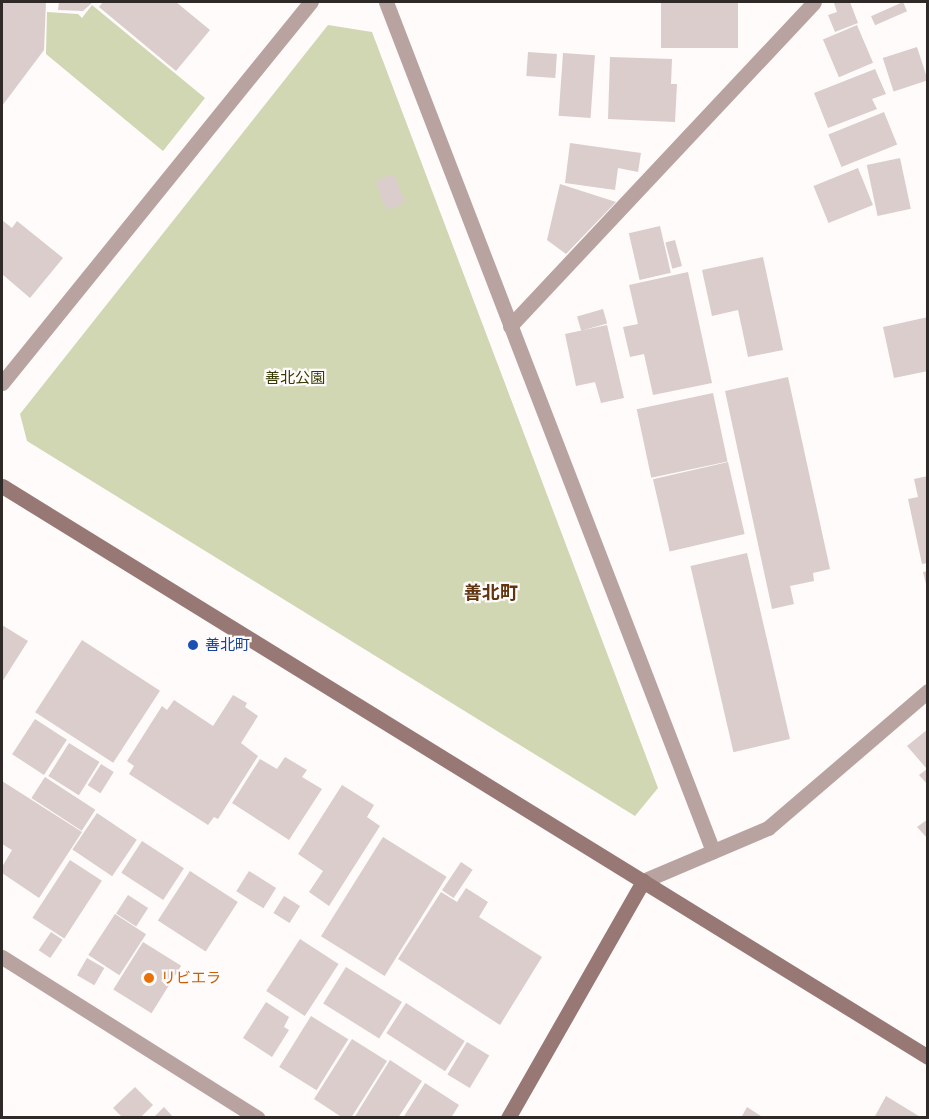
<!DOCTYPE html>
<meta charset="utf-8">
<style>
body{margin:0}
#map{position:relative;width:929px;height:1119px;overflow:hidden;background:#fefbfa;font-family:"Public Sans","Noto Sans JP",sans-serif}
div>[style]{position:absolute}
.green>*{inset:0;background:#d1d6b3}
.building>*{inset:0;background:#dacdcc;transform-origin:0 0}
.street>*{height:15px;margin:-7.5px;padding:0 7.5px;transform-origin:7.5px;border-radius:7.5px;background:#b9a3a0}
.secondary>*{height:15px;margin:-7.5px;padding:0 7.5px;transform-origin:7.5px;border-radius:7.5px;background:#987874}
.dots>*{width:16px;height:16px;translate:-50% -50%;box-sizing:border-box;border:3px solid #fefbfa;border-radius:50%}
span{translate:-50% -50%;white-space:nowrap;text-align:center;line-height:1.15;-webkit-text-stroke:4.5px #fefbfa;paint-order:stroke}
.park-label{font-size:15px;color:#363a03}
.transit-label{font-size:15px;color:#164399}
.left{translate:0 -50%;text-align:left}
.food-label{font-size:15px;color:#c56008}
.quarter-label{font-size:18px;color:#5f340e;font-weight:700}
.frame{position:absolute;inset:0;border:3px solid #2f2a28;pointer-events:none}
</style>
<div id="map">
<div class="green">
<div style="clip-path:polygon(92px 5px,205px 98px,163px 151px,46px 54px,47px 12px,78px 14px,82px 18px)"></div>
<div style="clip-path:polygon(328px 25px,372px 32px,658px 788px,635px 816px,27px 441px,20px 414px)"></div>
</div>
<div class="building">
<div style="clip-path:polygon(2px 2px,46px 2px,44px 50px,2px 106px)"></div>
<div style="clip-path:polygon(59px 2px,93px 2px,83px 11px,58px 10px)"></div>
<div style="clip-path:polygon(103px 2px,176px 2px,210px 30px,176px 71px,99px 7px)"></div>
<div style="left:661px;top:2px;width:77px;height:46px"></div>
<div style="clip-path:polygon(839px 2px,850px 2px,858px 23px,835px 32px,828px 15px,837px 12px,834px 3px)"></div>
<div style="left:903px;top:2px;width:10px;height:35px;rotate:66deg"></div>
<div style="left:857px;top:25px;width:41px;height:37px;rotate:67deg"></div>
<div style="left:917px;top:47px;width:35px;height:36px;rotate:72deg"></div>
<div style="left:528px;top:52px;width:29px;height:24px;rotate:4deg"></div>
<div style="left:563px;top:53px;width:32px;height:63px;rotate:4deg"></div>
<div style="clip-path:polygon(610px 57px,672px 59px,671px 84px,677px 84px,675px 122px,608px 119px)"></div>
<div style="clip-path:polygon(875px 69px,886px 94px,872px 99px,877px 109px,828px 128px,814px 93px)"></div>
<div style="left:884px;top:112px;width:35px;height:60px;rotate:68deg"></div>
<div style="clip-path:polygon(570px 143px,641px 153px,638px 172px,618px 168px,615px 190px,565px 183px)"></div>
<div style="left:900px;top:158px;width:52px;height:34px;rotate:78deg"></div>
<div style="left:858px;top:168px;width:40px;height:48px;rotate:68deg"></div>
<div style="left:394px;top:174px;width:31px;height:20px;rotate:69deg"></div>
<div style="clip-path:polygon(560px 184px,616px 202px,566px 254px,547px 240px)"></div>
<div style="clip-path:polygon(2px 220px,12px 228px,17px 221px,63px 258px,30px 298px,2px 274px)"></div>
<div style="left:660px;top:226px;width:48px;height:32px;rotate:77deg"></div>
<div style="left:675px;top:240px;width:27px;height:10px;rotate:75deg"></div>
<div style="clip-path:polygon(763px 257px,783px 350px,748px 357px,738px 310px,712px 316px,702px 270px)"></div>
<div style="clip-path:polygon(688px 272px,712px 383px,653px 395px,644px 354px,630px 357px,623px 327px,638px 324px,629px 285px)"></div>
<div style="left:603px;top:309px;width:15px;height:27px;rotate:74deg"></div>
<div style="clip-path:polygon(928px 317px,928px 371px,894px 378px,883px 327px)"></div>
<div style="clip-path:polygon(607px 325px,624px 398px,601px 403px,595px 382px,576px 386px,565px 334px)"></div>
<div style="clip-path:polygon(788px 377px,830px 569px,813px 573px,814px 581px,790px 586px,794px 604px,772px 609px,725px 391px)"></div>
<div style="left:713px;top:393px;width:70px;height:78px;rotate:78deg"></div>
<div style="left:728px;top:462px;width:74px;height:77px;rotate:77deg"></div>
<div style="clip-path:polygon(928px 476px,928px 563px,922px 564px,908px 499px,918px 497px,914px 479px)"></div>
<div style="left:747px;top:553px;width:191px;height:58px;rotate:77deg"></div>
<div style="clip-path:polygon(928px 571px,928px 587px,927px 588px,923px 572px)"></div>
<div style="clip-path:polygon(2px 625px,28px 641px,2px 682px)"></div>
<div style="left:82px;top:640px;width:93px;height:86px;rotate:33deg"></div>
<div style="clip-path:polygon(233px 695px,247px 703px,245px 707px,258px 716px,241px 743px,258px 756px,218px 819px,214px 817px,208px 825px,129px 774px,134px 766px,127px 761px,162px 706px,167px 710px,174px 700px,213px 726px)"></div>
<div style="left:35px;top:719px;width:38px;height:42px;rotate:33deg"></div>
<div style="clip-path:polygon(928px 729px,928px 785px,919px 775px,927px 769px,907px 746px)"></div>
<div style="left:69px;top:743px;width:36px;height:39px;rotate:32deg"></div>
<div style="clip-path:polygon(285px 757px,307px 770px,302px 777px,322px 789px,289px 840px,232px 803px,260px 759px,277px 769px)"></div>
<div style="left:101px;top:764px;width:15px;height:25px;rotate:32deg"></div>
<div style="left:45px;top:777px;width:60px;height:25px;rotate:33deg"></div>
<div style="clip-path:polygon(2px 781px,82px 832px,39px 898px,2px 873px,2px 867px,12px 850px,2px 844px)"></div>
<div style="clip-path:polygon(342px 785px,374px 805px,367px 817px,380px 826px,329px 906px,309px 892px,323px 871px,298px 854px)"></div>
<div style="left:97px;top:813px;width:48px;height:44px;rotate:34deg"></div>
<div style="clip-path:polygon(928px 819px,928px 839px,917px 827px)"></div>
<div style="left:383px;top:837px;width:75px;height:117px;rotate:32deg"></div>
<div style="left:142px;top:841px;width:50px;height:38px;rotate:33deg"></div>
<div style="left:70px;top:860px;width:38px;height:69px;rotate:33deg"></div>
<div style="left:461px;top:862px;width:14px;height:34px;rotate:34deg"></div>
<div style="left:190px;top:871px;width:57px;height:59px;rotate:33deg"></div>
<div style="left:249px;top:871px;width:32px;height:24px;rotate:32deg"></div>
<div style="clip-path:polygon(466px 888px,488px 902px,479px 917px,542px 957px,500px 1025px,398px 959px,441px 892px,457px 902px)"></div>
<div style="left:128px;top:895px;width:24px;height:22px;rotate:33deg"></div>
<div style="left:284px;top:896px;width:19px;height:20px;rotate:32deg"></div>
<div style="left:115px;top:914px;width:37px;height:49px;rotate:33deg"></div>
<div style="left:51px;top:932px;width:14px;height:22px;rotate:34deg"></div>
<div style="left:300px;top:939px;width:46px;height:62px;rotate:33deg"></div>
<div style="left:143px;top:942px;width:45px;height:56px;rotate:32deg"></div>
<div style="left:87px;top:958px;width:20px;height:20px;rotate:30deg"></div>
<div style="left:346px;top:967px;width:66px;height:43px;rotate:32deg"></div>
<div style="clip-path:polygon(266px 1002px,289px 1017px,284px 1027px,289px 1030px,272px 1057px,243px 1038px)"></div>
<div style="left:406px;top:1003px;width:70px;height:36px;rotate:33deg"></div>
<div style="left:311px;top:1016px;width:44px;height:60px;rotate:32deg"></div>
<div style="clip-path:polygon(352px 1039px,387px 1061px,351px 1118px,343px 1118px,314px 1099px)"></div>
<div style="left:467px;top:1042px;width:26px;height:38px;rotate:31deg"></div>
<div style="clip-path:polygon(390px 1060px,422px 1081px,398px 1118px,354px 1118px)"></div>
<div style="clip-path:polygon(425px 1083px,459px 1105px,451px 1118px,403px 1118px)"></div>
<div style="clip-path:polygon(135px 1087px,153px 1105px,140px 1118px,123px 1118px,113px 1108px)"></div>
<div style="clip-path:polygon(886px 1096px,922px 1118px,874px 1118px)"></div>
<div style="clip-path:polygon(164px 1107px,174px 1118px,153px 1118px)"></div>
<div style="clip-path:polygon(747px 1107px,764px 1118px,741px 1118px)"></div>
</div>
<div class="street">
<div style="left:386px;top:2px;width:910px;rotate:68.94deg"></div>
<div style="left:510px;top:326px;width:444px;rotate:-46.8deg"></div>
<div style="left:2px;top:383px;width:491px;rotate:-51deg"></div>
<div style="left:643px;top:881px;width:136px;rotate:-23deg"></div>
<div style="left:768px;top:828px;width:211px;rotate:-40.6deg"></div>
<div style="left:2px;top:957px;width:302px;rotate:32.2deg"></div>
</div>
<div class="secondary">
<div style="left:2px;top:486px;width:1088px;rotate:31.66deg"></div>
<div style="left:508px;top:1118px;width:273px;rotate:-60.3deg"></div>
</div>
<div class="dots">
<div style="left:193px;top:645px;background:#1a4fb4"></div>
<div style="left:149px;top:978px;background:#e8710a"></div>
</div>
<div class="park-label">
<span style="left:295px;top:378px">善北公園</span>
</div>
<div class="transit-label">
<span class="left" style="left:205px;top:645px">善北町</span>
</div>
<div class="food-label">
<span class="left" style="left:161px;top:978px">リビエラ</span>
</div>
<div class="quarter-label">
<span style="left:491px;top:593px">善北町</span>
</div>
<div class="frame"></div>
</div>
